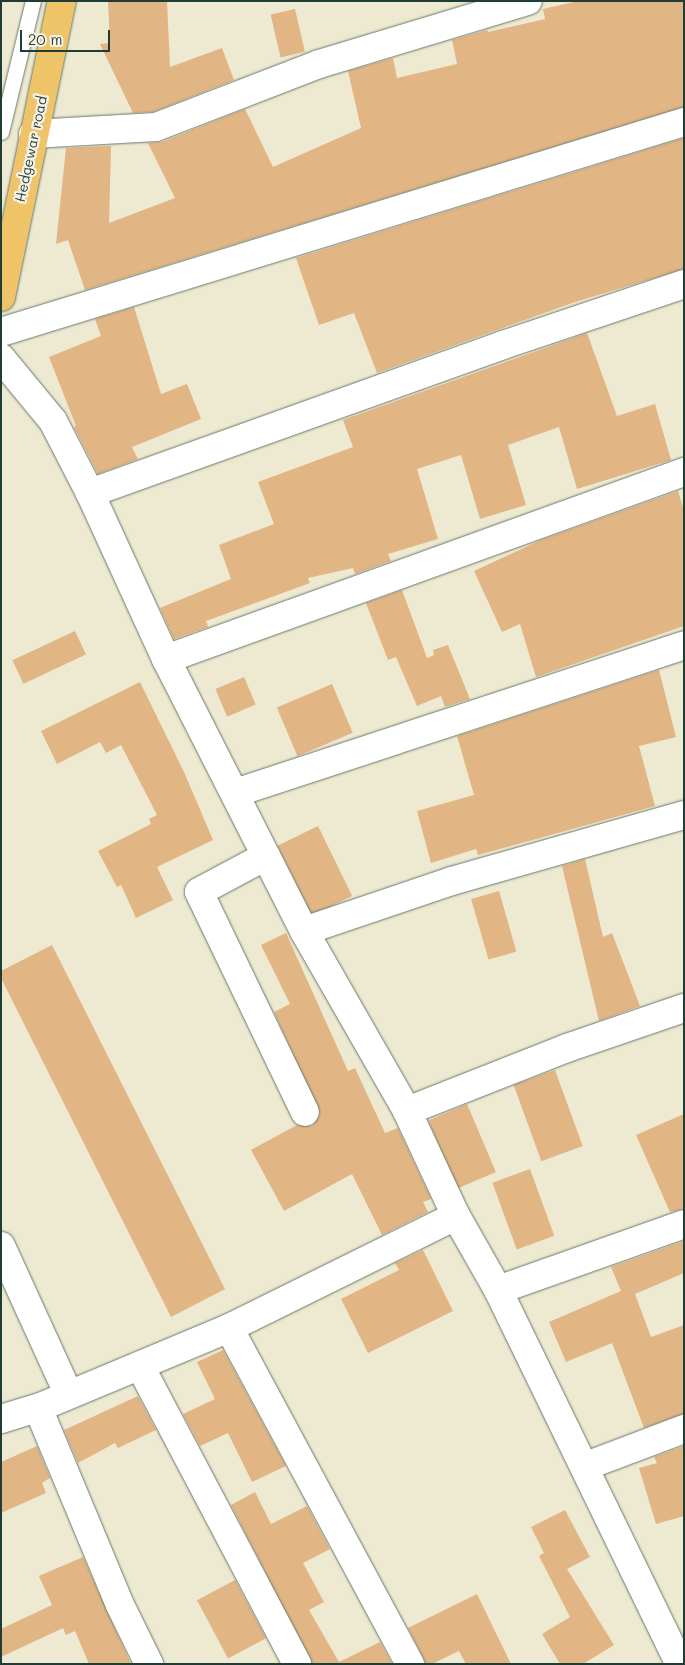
<!DOCTYPE html>
<style>
body{margin:0}
#map{position:relative;width:685px;height:1665px;overflow:hidden;background:#eee9d1;font-family:Mali,sans-serif}
div>[style]{position:absolute}
.building>*{inset:0;background:#e2b585;transform-origin:0 0}
.roads{filter:drop-shadow(0 0 1px #67796b) drop-shadow(0 0 1px #67796b)}
.service>*{height:15px;margin:-7.5px;padding:0 7.5px;transform-origin:7.5px;border-radius:7.5px;background:#fff}
.minor>*{height:28px;margin:-14px;padding:0 14px;transform-origin:14px;border-radius:14px;background:#fff}
.primary>*{height:28px;margin:-14px;padding:0 14px;transform-origin:14px;border-radius:14px;background:#efc469}
span{translate:-50% -50%;white-space:nowrap;text-align:center;line-height:1.15;-webkit-text-stroke:4.5px #f7f3e8;paint-order:stroke}
.street-label{font-size:14px;color:#1f3d34}
.frame{position:absolute;inset:0;border:2px solid #1f3d34;pointer-events:none}
.scale{position:absolute;left:20px;top:30px;width:90px;height:22px;box-sizing:border-box;border:2px solid #1f3d34;border-top:0;padding-left:6px;font-size:15px;line-height:18px;white-space:nowrap;color:#1f3d34;-webkit-text-stroke:4px #f7f3e8;paint-order:stroke}
</style>
<div id="map">
<div class="building">
<div style="clip-path:polygon(108px 1px,167px 1px,170px 67px,222px 48px,234px 80px,153px 112px,133px 113px,100px 44px,110px 43px)"></div>
<div style="clip-path:polygon(578px 1px,684px 1px,684px 107px,85px 290px,68px 240px,56px 244px,66px 148px,111px 146px,109px 223px,175px 198px,148px 143px,162px 142px,245px 109px,273px 167px,361px 128px,348px 71px,393px 58px,397px 78px,457px 64px,452px 40px,487px 30px,488px 32px,545px 19px,543px 9px)"></div>
<div style="left:295px;top:9px;width:44px;height:25px;rotate:77deg"></div>
<div style="clip-path:polygon(684px 138px,684px 269px,575px 302px,377px 373px,354px 313px,319px 325px,296px 258px)"></div>
<div style="clip-path:polygon(134px 307px,161px 394px,187px 384px,201px 419px,132px 447px,138px 459px,98px 474px,74px 427px,76px 426px,49px 357px,101px 336px,95px 319px)"></div>
<div style="clip-path:polygon(587px 333px,617px 416px,655px 404px,671px 460px,577px 489px,559px 427px,508px 445px,526px 505px,480px 519px,461px 455px,417px 469px,438px 539px,388px 554px,391px 561px,355px 574px,353px 568px,308px 578px,310px 583px,206px 621px,208px 627px,174px 639px,160px 608px,231px 579px,219px 545px,274px 524px,258px 482px,353px 447px,343px 420px)"></div>
<div style="clip-path:polygon(678px 491px,684px 510px,684px 626px,536px 677px,520px 624px,502px 632px,474px 571px,541px 540px)"></div>
<div style="clip-path:polygon(402px 590px,427px 658px,434px 655px,433px 650px,448px 645px,470px 699px,445px 707px,441px 696px,417px 706px,396px 657px,388px 660px,366px 603px)"></div>
<div style="left:75px;top:631px;width:26px;height:69px;rotate:65deg"></div>
<div style="clip-path:polygon(659px 670px,676px 737px,639px 746px,655px 806px,478px 855px,476px 849px,431px 863px,417px 811px,474px 795px,457px 736px)"></div>
<div style="left:244px;top:677px;width:30px;height:31px;rotate:67deg"></div>
<div style="clip-path:polygon(140px 682px,184px 772px,213px 840px,157px 867px,173px 900px,136px 918px,121px 885px,117px 887px,98px 851px,151px 824px,149px 819px,157px 815px,121px 745px,106px 753px,100px 742px,57px 764px,41px 731px)"></div>
<div style="left:332px;top:684px;width:53px;height:60px;rotate:67deg"></div>
<div style="left:318px;top:826px;width:78px;height:45px;rotate:64deg"></div>
<div style="clip-path:polygon(585px 859px,603px 937px,612px 933px,640px 1006px,599px 1021px,562px 866px)"></div>
<div style="left:499px;top:891px;width:63px;height:29px;rotate:74deg"></div>
<div style="clip-path:polygon(286px 933px,348px 1071px,355px 1068px,385px 1133px,398px 1128px,431px 1199px,423px 1202px,428px 1212px,382px 1235px,352px 1174px,284px 1211px,251px 1150px,297px 1125px,312px 1126px,320px 1114px,274px 1012px,290px 1004px,261px 945px)"></div>
<div style="clip-path:polygon(52px 945px,225px 1289px,171px 1317px,1px 978px,1px 971px)"></div>
<div style="left:555px;top:1070px;width:81px;height:44px;rotate:70deg"></div>
<div style="left:467px;top:1104px;width:74px;height:42px;rotate:67deg"></div>
<div style="clip-path:polygon(684px 1114px,684px 1209px,670px 1212px,636px 1135px)"></div>
<div style="left:530px;top:1169px;width:71px;height:40px;rotate:70deg"></div>
<div style="clip-path:polygon(684px 1241px,684px 1273px,635px 1294px,651px 1337px,684px 1325px,684px 1414px,644px 1428px,612px 1343px,566px 1362px,549px 1322px,621px 1291px,611px 1267px)"></div>
<div style="clip-path:polygon(423px 1250px,453px 1311px,368px 1353px,341px 1299px,399px 1270px,395px 1263px)"></div>
<div style="clip-path:polygon(223px 1350px,286px 1466px,252px 1482px,228px 1433px,200px 1446px,183px 1414px,215px 1399px,197px 1362px)"></div>
<div style="clip-path:polygon(138px 1396px,156px 1430px,118px 1448px,115px 1443px,78px 1463px,64px 1430px)"></div>
<div style="clip-path:polygon(37px 1446px,50px 1478px,42px 1483px,46px 1493px,1px 1513px,1px 1462px)"></div>
<div style="clip-path:polygon(684px 1446px,684px 1516px,656px 1524px,639px 1468px,657px 1463px,654px 1457px)"></div>
<div style="clip-path:polygon(255px 1492px,271px 1524px,307px 1506px,330px 1549px,303px 1563px,324px 1602px,309px 1610px,339px 1662px,380px 1642px,392px 1664px,312px 1664px,231px 1505px)"></div>
<div style="clip-path:polygon(565px 1510px,590px 1557px,567px 1569px,614px 1645px,583px 1664px,560px 1664px,542px 1634px,570px 1617px,539px 1556px,544px 1553px,531px 1527px)"></div>
<div style="clip-path:polygon(83px 1557px,131px 1664px,89px 1664px,75px 1631px,66px 1635px,63px 1628px,1px 1657px,1px 1629px,52px 1605px,39px 1576px)"></div>
<div style="left:235px;top:1580px;width:66px;height:43px;rotate:62deg"></div>
<div style="clip-path:polygon(477px 1594px,511px 1664px,466px 1664px,459px 1651px,432px 1664px,426px 1664px,408px 1628px)"></div>
</div>
<div class="roads">
<div class="service">
<div style="left:1px;top:132px;width:135px;rotate:-76.3deg"></div>
</div>
<div class="minor">
<div style="left:33px;top:134px;width:123px;rotate:-3.3deg"></div>
<div style="left:156px;top:127px;width:175px;rotate:-21.1deg"></div>
<div style="left:319px;top:64px;width:218px;rotate:-16.8deg"></div>
<div style="left:1px;top:332px;width:715px;rotate:-17.09deg"></div>
<div style="left:1px;top:358px;width:82px;rotate:50.5deg"></div>
<div style="left:53px;top:421px;width:81px;rotate:62.8deg"></div>
<div style="left:90px;top:493px;width:183px;rotate:65.4deg"></div>
<div style="left:166px;top:659px;width:305px;rotate:63.1deg"></div>
<div style="left:304px;top:931px;width:207px;rotate:60.2deg"></div>
<div style="left:407px;top:1111px;width:116px;rotate:65deg"></div>
<div style="left:456px;top:1216px;width:85px;rotate:60.4deg"></div>
<div style="left:498px;top:1290px;width:416px;rotate:64.1deg"></div>
<div style="left:90px;top:493px;width:439px;rotate:-19.7deg"></div>
<div style="left:503px;top:345px;width:191px;rotate:-18.6deg"></div>
<div style="left:166px;top:659px;width:551px;rotate:-19.85deg"></div>
<div style="left:235px;top:793px;width:473px;rotate:-18.2deg"></div>
<div style="left:266px;top:856px;width:76px;rotate:151.8deg"></div>
<div style="left:199px;top:892px;width:244px;rotate:64.3deg"></div>
<div style="left:304px;top:931px;width:156px;rotate:-18.7deg"></div>
<div style="left:452px;top:881px;width:241px;rotate:-15.9deg"></div>
<div style="left:407px;top:1111px;width:172px;rotate:-21.5deg"></div>
<div style="left:567px;top:1048px;width:124px;rotate:-18.9deg"></div>
<div style="left:1px;top:1246px;width:162px;rotate:65.5deg"></div>
<div style="left:498px;top:1290px;width:197px;rotate:-19.5deg"></div>
<div style="left:229px;top:1328px;width:382px;rotate:61.7deg"></div>
<div style="left:140px;top:1366px;width:337px;rotate:62.2deg"></div>
<div style="left:38px;top:1408px;width:213px;rotate:67.4deg"></div>
<div style="left:120px;top:1605px;width:66px;rotate:63.8deg"></div>
<div style="left:1px;top:1419px;width:39px;rotate:-17deg"></div>
<div style="left:38px;top:1408px;width:207px;rotate:-22.7deg"></div>
<div style="left:229px;top:1328px;width:253px;rotate:-26.3deg"></div>
<div style="left:586px;top:1466px;width:105px;rotate:-20.7deg"></div>
</div>
<div class="primary">
<div style="left:1px;top:297px;width:302px;rotate:-78.4deg"></div>
</div>
</div>
<div class="street-label">
<span style="left:31px;top:149px;rotate:-78deg">Hedgewar road</span>
</div>
<div class="frame"></div>
<div class="scale">20 m</div>
</div>
